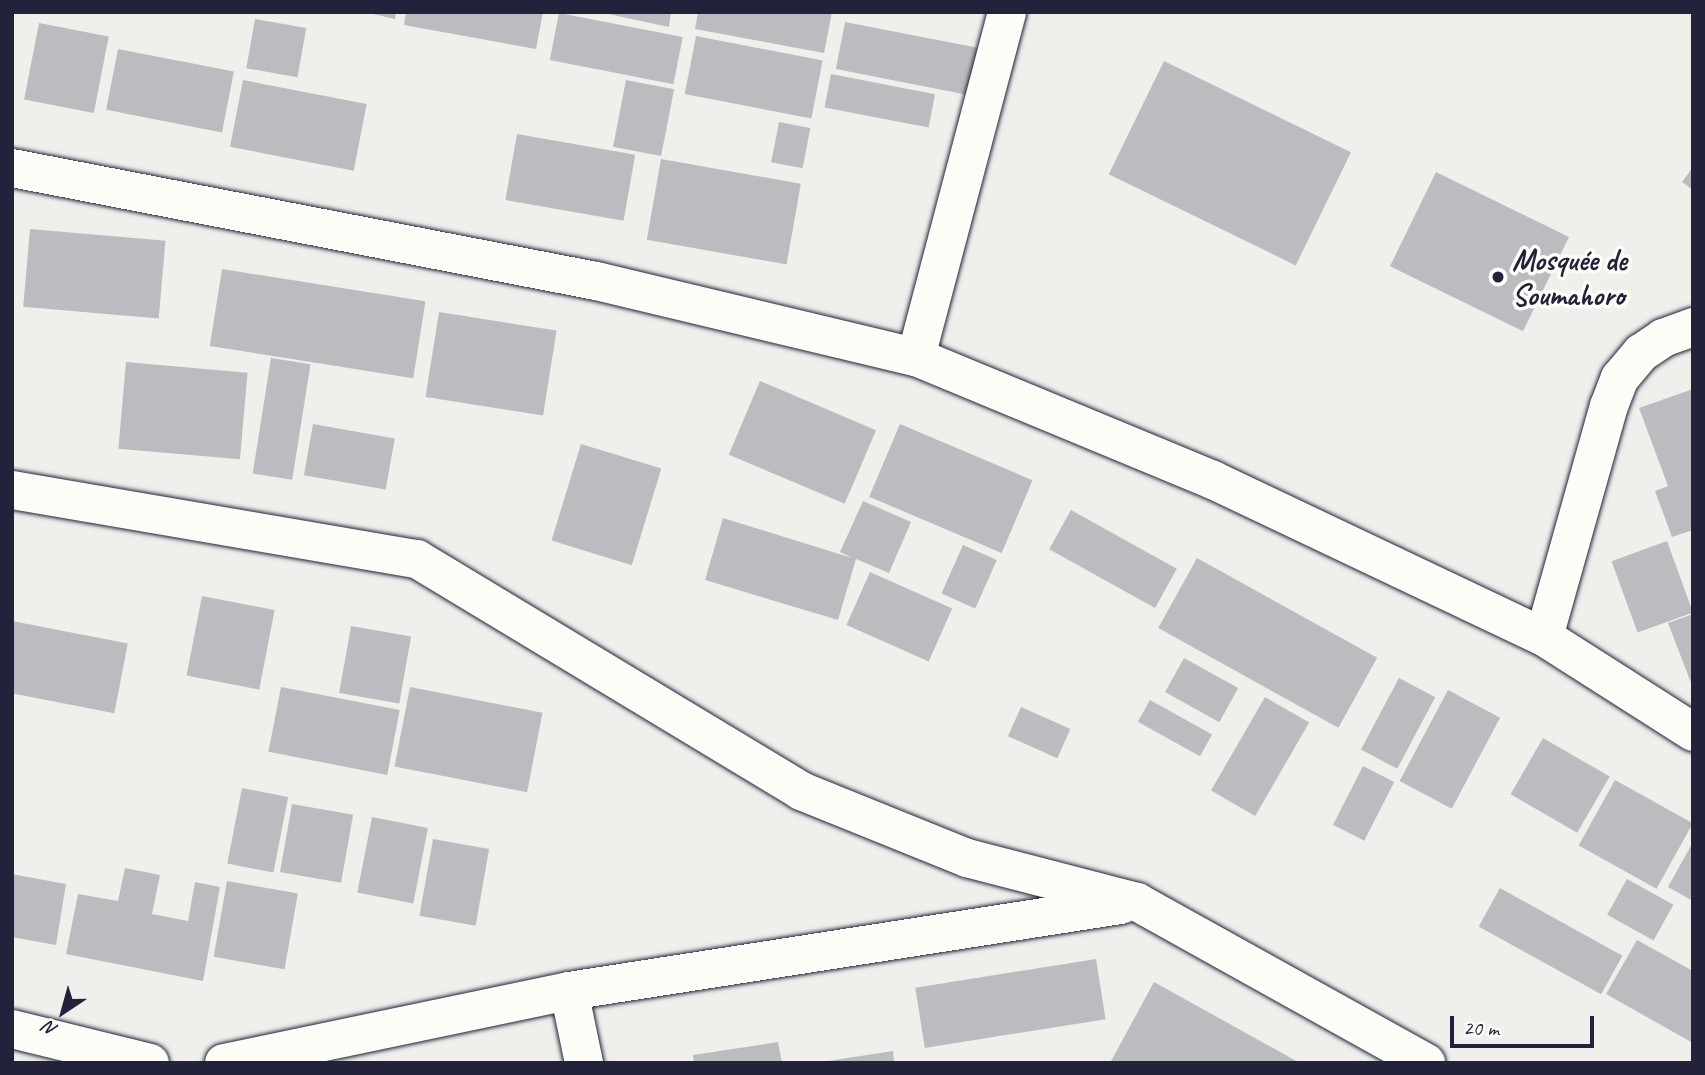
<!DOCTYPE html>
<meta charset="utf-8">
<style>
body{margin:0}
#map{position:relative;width:1705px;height:1075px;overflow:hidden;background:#f0efec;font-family:Caveat,sans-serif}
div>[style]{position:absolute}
.building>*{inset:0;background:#bcbcc0;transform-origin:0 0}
.roads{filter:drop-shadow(0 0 2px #22223b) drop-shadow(0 0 2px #22223b)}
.minor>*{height:38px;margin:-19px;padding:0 19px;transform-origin:19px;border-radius:19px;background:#fdfcf7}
.dots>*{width:19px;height:19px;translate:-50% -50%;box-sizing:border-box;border:4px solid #fdfcf7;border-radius:50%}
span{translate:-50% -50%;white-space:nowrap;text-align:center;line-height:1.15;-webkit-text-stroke:7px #fdfcf7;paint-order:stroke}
.poi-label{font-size:30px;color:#22223b;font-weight:700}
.left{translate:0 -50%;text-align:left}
.frame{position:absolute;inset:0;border:14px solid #22223b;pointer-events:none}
.north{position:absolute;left:28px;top:977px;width:70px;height:70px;-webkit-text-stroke:5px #fdfcf7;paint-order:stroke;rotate:216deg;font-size:19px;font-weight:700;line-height:28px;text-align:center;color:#22223b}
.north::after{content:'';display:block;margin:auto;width:24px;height:32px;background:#22223b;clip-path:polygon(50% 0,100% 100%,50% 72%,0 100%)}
.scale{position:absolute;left:1450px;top:1016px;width:144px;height:32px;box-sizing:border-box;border:4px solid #22223b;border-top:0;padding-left:9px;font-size:21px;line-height:24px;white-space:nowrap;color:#22223b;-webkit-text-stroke:5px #fdfcf7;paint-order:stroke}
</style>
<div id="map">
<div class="building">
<div style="clip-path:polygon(364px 12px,396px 12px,395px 19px)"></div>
<div style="clip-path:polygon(406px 12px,543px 12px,536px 49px,404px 25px)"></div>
<div style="clip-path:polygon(599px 12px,671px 12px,669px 27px)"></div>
<div style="clip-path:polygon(698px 12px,832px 12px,824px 53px,695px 29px)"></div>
<div style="left:559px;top:13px;width:126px;height:48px;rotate:11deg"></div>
<div style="left:255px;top:19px;width:52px;height:50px;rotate:10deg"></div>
<div style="left:845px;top:22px;width:135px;height:48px;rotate:11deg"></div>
<div style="left:39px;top:23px;width:71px;height:78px;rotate:11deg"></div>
<div style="left:696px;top:36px;width:129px;height:59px;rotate:11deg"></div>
<div style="left:118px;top:49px;width:118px;height:62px;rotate:11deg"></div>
<div style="left:1164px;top:61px;width:208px;height:126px;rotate:26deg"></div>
<div style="left:831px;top:74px;width:106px;height:34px;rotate:11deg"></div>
<div style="left:243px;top:80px;width:126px;height:68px;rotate:11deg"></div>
<div style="left:626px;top:80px;width:49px;height:68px;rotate:11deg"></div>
<div style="left:779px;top:122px;width:32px;height:41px;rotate:11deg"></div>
<div style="left:517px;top:134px;width:120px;height:67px;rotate:10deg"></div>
<div style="left:661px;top:159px;width:142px;height:82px;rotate:10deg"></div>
<div style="clip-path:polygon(1693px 167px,1693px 190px,1682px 182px)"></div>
<div style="left:1436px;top:172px;width:148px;height:105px;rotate:26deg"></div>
<div style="left:30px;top:229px;width:136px;height:78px;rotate:5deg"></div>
<div style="left:222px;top:269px;width:206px;height:78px;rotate:9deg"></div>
<div style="left:439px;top:312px;width:119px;height:86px;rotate:9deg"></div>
<div style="left:271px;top:358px;width:40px;height:117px;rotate:9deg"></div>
<div style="left:126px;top:362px;width:122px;height:87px;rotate:5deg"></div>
<div style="left:760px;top:381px;width:126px;height:80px;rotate:23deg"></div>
<div style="clip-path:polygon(1693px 389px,1693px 530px,1672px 537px,1655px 491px,1668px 486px,1639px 408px)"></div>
<div style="left:313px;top:424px;width:83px;height:52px;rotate:10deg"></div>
<div style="left:900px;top:424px;width:144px;height:79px;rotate:23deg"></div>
<div style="left:581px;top:444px;width:84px;height:101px;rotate:17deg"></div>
<div style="clip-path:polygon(863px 501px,911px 522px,889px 573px,856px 559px,838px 620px,705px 580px,723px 518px,852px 558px,840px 552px)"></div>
<div style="left:1071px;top:510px;width:121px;height:45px;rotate:29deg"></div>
<div style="left:1667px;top:541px;width:76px;height:59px;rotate:70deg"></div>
<div style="left:963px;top:545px;width:37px;height:53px;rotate:24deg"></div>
<div style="left:1197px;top:558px;width:206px;height:80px;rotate:29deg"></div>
<div style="left:870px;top:572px;width:90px;height:58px;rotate:24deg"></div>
<div style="left:202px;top:596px;width:74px;height:81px;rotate:11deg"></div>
<div style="clip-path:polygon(1693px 614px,1693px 688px,1668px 623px)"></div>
<div style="left:12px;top:621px;width:118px;height:71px;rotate:11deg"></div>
<div style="left:351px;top:626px;width:61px;height:68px;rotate:10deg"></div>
<div style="left:1184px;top:658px;width:62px;height:39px;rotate:29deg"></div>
<div style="left:1399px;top:678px;width:41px;height:81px;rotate:28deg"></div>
<div style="left:281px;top:687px;width:121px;height:66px;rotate:11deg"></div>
<div style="left:410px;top:687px;width:135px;height:81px;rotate:11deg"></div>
<div style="left:1448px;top:690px;width:59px;height:103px;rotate:28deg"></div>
<div style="left:1265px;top:697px;width:51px;height:108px;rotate:30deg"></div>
<div style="left:1150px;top:700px;width:71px;height:25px;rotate:29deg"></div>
<div style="left:1021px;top:707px;width:54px;height:32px;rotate:24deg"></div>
<div style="left:1543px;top:738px;width:77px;height:65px;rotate:30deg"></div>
<div style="left:1363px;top:766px;width:35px;height:66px;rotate:27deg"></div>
<div style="left:1615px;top:780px;width:89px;height:75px;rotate:29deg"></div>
<div style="left:242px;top:788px;width:47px;height:77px;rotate:11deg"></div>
<div style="left:292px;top:804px;width:62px;height:69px;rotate:10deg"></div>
<div style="left:372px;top:817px;width:57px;height:77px;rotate:11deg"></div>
<div style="left:433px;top:839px;width:57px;height:78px;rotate:10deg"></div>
<div style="clip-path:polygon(1693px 842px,1693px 901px,1668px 887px)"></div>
<div style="clip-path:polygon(125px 868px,160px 875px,152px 914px,188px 921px,195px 882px,220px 887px,203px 981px,66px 954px,78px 894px,118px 901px)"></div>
<div style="clip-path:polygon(12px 874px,66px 884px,56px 945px,12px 937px)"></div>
<div style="left:1627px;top:879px;width:53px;height:41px;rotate:29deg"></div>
<div style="left:227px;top:881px;width:72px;height:77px;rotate:10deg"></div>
<div style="left:1500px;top:888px;width:140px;height:44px;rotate:29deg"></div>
<div style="clip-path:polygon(1637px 940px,1693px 971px,1693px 1043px,1606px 994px)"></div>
<div style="left:1096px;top:959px;width:61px;height:183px;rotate:81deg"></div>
<div style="clip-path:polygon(1154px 982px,1300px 1063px,1110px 1063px)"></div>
<div style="clip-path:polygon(778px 1042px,782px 1063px,694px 1063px,693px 1055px)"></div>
<div style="clip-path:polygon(893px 1051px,894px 1063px,828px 1063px,828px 1061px)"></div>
</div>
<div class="roads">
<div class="minor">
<div style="left:12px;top:168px;width:595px;rotate:10.95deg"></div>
<div style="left:596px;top:281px;width:329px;rotate:13.4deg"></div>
<div style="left:916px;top:357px;width:321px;rotate:22.5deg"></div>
<div style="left:1213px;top:480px;width:366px;rotate:25.4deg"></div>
<div style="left:1544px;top:637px;width:177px;rotate:32.5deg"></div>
<div style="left:916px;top:357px;width:357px;rotate:-75.2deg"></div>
<div style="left:12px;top:490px;width:411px;rotate:9.7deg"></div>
<div style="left:417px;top:559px;width:449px;rotate:31.1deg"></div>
<div style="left:801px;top:791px;width:179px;rotate:22deg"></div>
<div style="left:967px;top:858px;width:176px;rotate:14.5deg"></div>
<div style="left:1137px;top:902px;width:331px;rotate:29.1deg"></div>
<div style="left:1544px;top:637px;width:240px;rotate:-74.3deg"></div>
<div style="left:1609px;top:406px;width:30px;rotate:-69deg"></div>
<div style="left:1620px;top:378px;width:33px;rotate:-50deg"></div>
<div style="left:1641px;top:353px;width:27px;rotate:-34deg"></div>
<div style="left:1663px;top:338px;width:32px;rotate:-20deg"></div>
<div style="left:569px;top:991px;width:74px;rotate:78.2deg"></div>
<div style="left:12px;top:1029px;width:142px;rotate:13.8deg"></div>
<div style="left:224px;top:1063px;width:352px;rotate:-11.8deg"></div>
<div style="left:569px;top:991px;width:559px;rotate:-8.86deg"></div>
</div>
</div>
<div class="dots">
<div style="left:1498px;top:277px;background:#22223b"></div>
</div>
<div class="poi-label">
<span class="left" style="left:1512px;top:277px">Mosquée de<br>Soumahoro</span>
</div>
<div class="frame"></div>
<div class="north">N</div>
<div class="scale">20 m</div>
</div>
